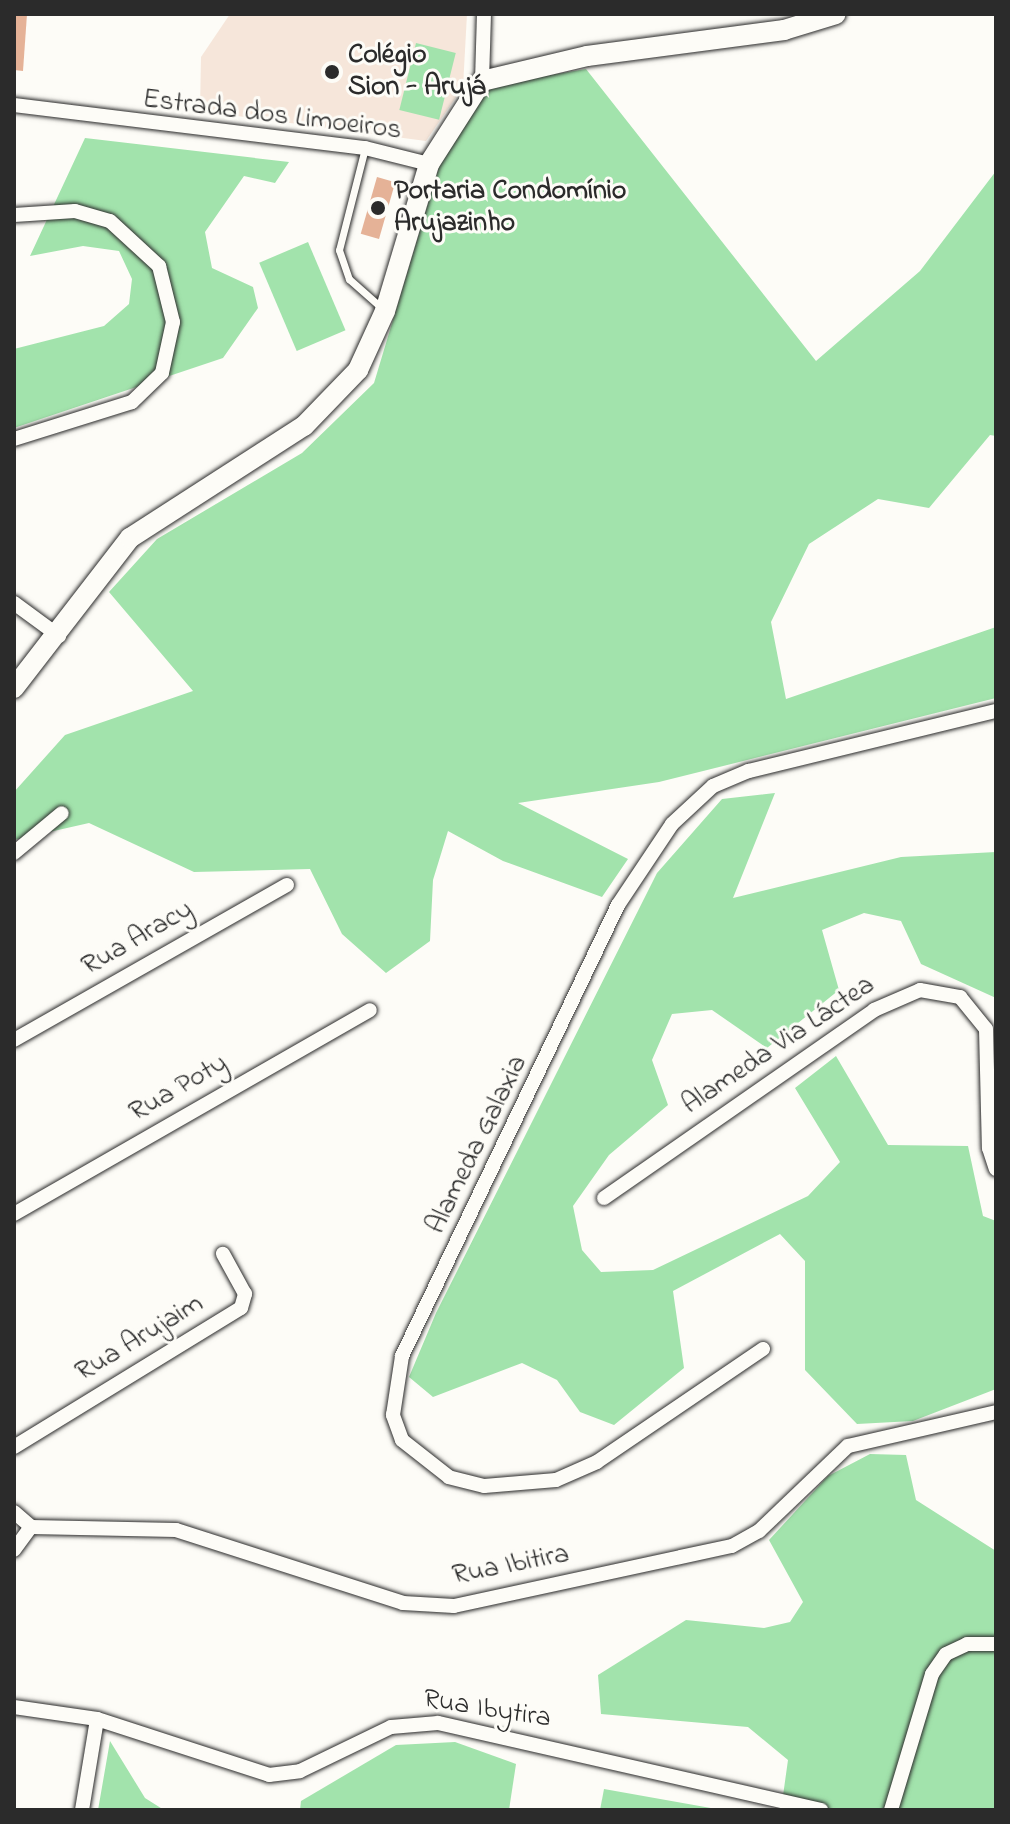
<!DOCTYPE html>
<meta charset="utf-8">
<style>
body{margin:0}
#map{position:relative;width:1010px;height:1824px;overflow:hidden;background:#fdfcf7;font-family:"Indie Flower",sans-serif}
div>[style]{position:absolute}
.built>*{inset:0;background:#f6e6da}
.green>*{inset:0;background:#a2e3ac;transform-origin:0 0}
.building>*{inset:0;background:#e5b297;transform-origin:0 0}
.roads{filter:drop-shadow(0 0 2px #2b2b2b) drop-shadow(0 0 2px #2b2b2b)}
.lane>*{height:7px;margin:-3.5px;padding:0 3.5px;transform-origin:3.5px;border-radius:3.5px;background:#fdfcf7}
.street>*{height:14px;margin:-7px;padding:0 7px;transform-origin:7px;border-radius:7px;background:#fdfcf7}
.secondary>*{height:20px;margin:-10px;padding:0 10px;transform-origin:10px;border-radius:10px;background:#fdfcf7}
.dots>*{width:22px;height:22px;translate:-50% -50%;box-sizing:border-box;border:4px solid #fdfcf7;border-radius:50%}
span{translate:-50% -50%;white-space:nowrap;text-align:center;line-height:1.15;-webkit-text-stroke:6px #fdfcf7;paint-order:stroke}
.poi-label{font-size:28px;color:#2b2b2b;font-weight:700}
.left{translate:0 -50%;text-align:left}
.street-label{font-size:28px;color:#2b2b2b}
.frame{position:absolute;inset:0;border:16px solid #2b2b2b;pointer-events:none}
</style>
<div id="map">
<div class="built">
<div style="clip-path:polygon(230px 14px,467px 14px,463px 87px,426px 141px,200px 111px,201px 57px)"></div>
</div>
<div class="green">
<div style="left:416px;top:43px;width:41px;height:69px;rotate:14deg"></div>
<div style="clip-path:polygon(586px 69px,816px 361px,920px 271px,996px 171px,996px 436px,990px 435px,929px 508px,878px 499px,809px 544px,771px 622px,786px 699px,996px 627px,996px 698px,659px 782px,518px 803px,628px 859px,602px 897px,503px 861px,448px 831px,433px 880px,430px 941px,386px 973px,342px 934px,310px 869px,194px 872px,89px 823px,14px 840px,14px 792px,65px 735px,193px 691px,109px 592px,157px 539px,302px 453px,374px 383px,442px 157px,473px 100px,496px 84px)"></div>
<div style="clip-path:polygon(85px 138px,289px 162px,275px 183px,244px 176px,205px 232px,212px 268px,253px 287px,258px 308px,223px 358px,14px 428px,14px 349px,104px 326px,129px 304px,132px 279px,119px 251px,83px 246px,30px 256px)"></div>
<div style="left:308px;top:242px;width:96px;height:53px;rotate:67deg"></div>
<div style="clip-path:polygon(775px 793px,733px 898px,901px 857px,996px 852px,996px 998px,921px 964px,901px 921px,864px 913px,822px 930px,839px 990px,767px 1048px,712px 1010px,672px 1014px,652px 1060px,668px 1105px,609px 1155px,573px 1206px,582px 1250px,601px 1272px,653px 1270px,808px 1196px,840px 1162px,795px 1088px,836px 1056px,888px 1145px,968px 1146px,983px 1216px,996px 1221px,996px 1389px,913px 1421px,857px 1424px,805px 1370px,805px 1261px,780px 1234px,673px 1291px,684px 1368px,614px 1425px,580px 1412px,557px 1380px,522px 1363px,433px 1397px,409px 1377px,436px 1313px,657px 873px,722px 799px)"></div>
<div style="clip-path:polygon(870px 1454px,906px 1455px,916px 1500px,996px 1551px,996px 1810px,781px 1810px,788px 1760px,748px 1727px,601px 1714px,598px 1675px,686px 1620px,764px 1628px,790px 1622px,803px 1602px,769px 1540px,828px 1476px)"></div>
<div style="clip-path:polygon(110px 1741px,145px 1798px,164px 1810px,98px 1810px)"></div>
<div style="clip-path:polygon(455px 1742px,516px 1764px,509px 1810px,300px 1810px,301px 1801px,396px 1745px)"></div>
<div style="clip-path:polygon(604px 1789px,722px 1810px,600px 1810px)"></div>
</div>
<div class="building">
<div style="clip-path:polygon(14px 14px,27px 14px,23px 71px,14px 70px)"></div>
<div style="left:377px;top:177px;width:19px;height:59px;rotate:16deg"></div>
</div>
<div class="roads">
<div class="lane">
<div style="left:365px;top:148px;width:105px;rotate:104.3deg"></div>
<div style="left:339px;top:250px;width:31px;rotate:71deg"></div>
<div style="left:349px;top:279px;width:45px;rotate:41.4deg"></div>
</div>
<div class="street">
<div style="left:482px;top:81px;width:67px;rotate:-88.3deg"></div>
<div style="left:14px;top:105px;width:354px;rotate:7deg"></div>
<div style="left:365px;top:148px;width:66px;rotate:14deg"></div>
<div style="left:14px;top:215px;width:61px;rotate:-3.8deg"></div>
<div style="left:75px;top:211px;width:36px;rotate:16deg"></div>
<div style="left:110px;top:221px;width:67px;rotate:42.6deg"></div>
<div style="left:159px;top:266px;width:58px;rotate:76deg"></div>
<div style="left:173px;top:322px;width:52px;rotate:102.2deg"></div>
<div style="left:162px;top:373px;width:42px;rotate:136deg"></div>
<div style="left:132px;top:402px;width:124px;rotate:162.6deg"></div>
<div style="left:14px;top:603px;width:56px;rotate:36.3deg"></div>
<div style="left:14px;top:853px;width:62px;rotate:-39.8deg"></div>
<div style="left:14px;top:1040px;width:314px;rotate:-29.6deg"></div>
<div style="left:604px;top:1198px;width:329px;rotate:-34.8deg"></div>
<div style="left:874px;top:1010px;width:50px;rotate:-23.5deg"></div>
<div style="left:920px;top:990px;width:41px;rotate:9.9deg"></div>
<div style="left:960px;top:997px;width:41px;rotate:50.9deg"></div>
<div style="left:986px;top:1029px;width:119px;rotate:88.6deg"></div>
<div style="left:989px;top:1148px;width:22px;rotate:72deg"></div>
<div style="left:14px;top:1214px;width:410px;rotate:-29.8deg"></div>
<div style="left:763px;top:1349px;width:201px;rotate:145.8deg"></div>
<div style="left:597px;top:1462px;width:45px;rotate:156.3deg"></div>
<div style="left:556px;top:1480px;width:72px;rotate:175.2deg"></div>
<div style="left:484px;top:1486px;width:36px;rotate:-166deg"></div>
<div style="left:449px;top:1477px;width:60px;rotate:-141.8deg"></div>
<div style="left:402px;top:1440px;width:27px;rotate:-110deg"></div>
<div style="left:393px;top:1415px;width:60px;rotate:-81.3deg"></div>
<div style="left:402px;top:1356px;width:500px;rotate:-64.41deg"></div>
<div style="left:618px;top:905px;width:97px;rotate:-56.3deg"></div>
<div style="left:672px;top:824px;width:56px;rotate:-42.8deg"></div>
<div style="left:713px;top:786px;width:39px;rotate:-23deg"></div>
<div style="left:749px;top:771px;width:254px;rotate:-13.7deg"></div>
<div style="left:14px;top:1447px;width:266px;rotate:-31.5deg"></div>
<div style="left:241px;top:1308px;width:15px;rotate:-74deg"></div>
<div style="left:245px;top:1294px;width:46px;rotate:-118.8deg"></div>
<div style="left:14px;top:1512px;width:23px;rotate:41deg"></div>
<div style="left:14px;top:1550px;width:29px;rotate:-54deg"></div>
<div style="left:31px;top:1527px;width:145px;rotate:1.2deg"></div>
<div style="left:176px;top:1530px;width:238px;rotate:17.8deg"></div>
<div style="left:403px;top:1603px;width:51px;rotate:3.4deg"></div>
<div style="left:454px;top:1606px;width:284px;rotate:-12.2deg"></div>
<div style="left:732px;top:1546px;width:31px;rotate:-29deg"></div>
<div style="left:759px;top:1531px;width:123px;rotate:-43.7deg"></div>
<div style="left:848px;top:1446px;width:152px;rotate:-12.9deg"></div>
<div style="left:14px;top:1707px;width:84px;rotate:8.2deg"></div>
<div style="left:97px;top:1719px;width:181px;rotate:18deg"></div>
<div style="left:269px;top:1775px;width:31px;rotate:-7deg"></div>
<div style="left:300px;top:1771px;width:101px;rotate:-25.8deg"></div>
<div style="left:391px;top:1727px;width:47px;rotate:-4.9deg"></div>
<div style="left:438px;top:1723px;width:393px;rotate:12.8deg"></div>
<div style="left:82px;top:1810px;width:92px;rotate:-80.6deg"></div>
<div style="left:891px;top:1810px;width:142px;rotate:-73.2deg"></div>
<div style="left:932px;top:1674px;width:24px;rotate:-55deg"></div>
<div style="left:946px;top:1654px;width:23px;rotate:-25deg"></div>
<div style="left:967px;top:1644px;width:29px"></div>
</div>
<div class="secondary">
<div style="left:14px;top:688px;width:190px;rotate:-52.3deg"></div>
<div style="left:130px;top:538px;width:207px;rotate:-32.8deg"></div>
<div style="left:304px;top:426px;width:78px;rotate:-46deg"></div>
<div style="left:358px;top:370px;width:65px;rotate:-65.4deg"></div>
<div style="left:385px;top:311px;width:153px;rotate:-73.3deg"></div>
<div style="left:429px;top:164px;width:98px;rotate:-57.4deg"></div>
<div style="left:482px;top:81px;width:108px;rotate:-13.4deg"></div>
<div style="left:587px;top:56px;width:199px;rotate:-7.5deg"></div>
<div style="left:784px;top:30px;width:54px;rotate:-17.1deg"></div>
</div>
</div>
<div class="dots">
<div style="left:332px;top:72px;background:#2b2b2b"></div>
<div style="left:378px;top:208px;background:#2b2b2b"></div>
</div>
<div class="poi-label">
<span class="left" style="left:348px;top:72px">Colégio<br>Sion - Arujá</span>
<span class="left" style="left:394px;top:208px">Portaria Condomínio<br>Arujazinho</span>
</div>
<div class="street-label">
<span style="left:272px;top:116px;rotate:7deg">Estrada dos Limoeiros</span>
<span style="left:138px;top:939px;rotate:-30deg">Rua Aracy</span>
<span style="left:779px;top:1046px;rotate:-34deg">Alameda Via Láctea</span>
<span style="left:179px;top:1089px;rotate:-30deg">Rua Poty</span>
<span style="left:478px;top:1145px;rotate:-64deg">Alameda Galaxia</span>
<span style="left:140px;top:1339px;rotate:-31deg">Rua Arujaim</span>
<span style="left:511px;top:1566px;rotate:-11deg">Rua Ibitira</span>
<span style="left:487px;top:1710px;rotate:9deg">Rua Ibytira</span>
</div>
<div class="frame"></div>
</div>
